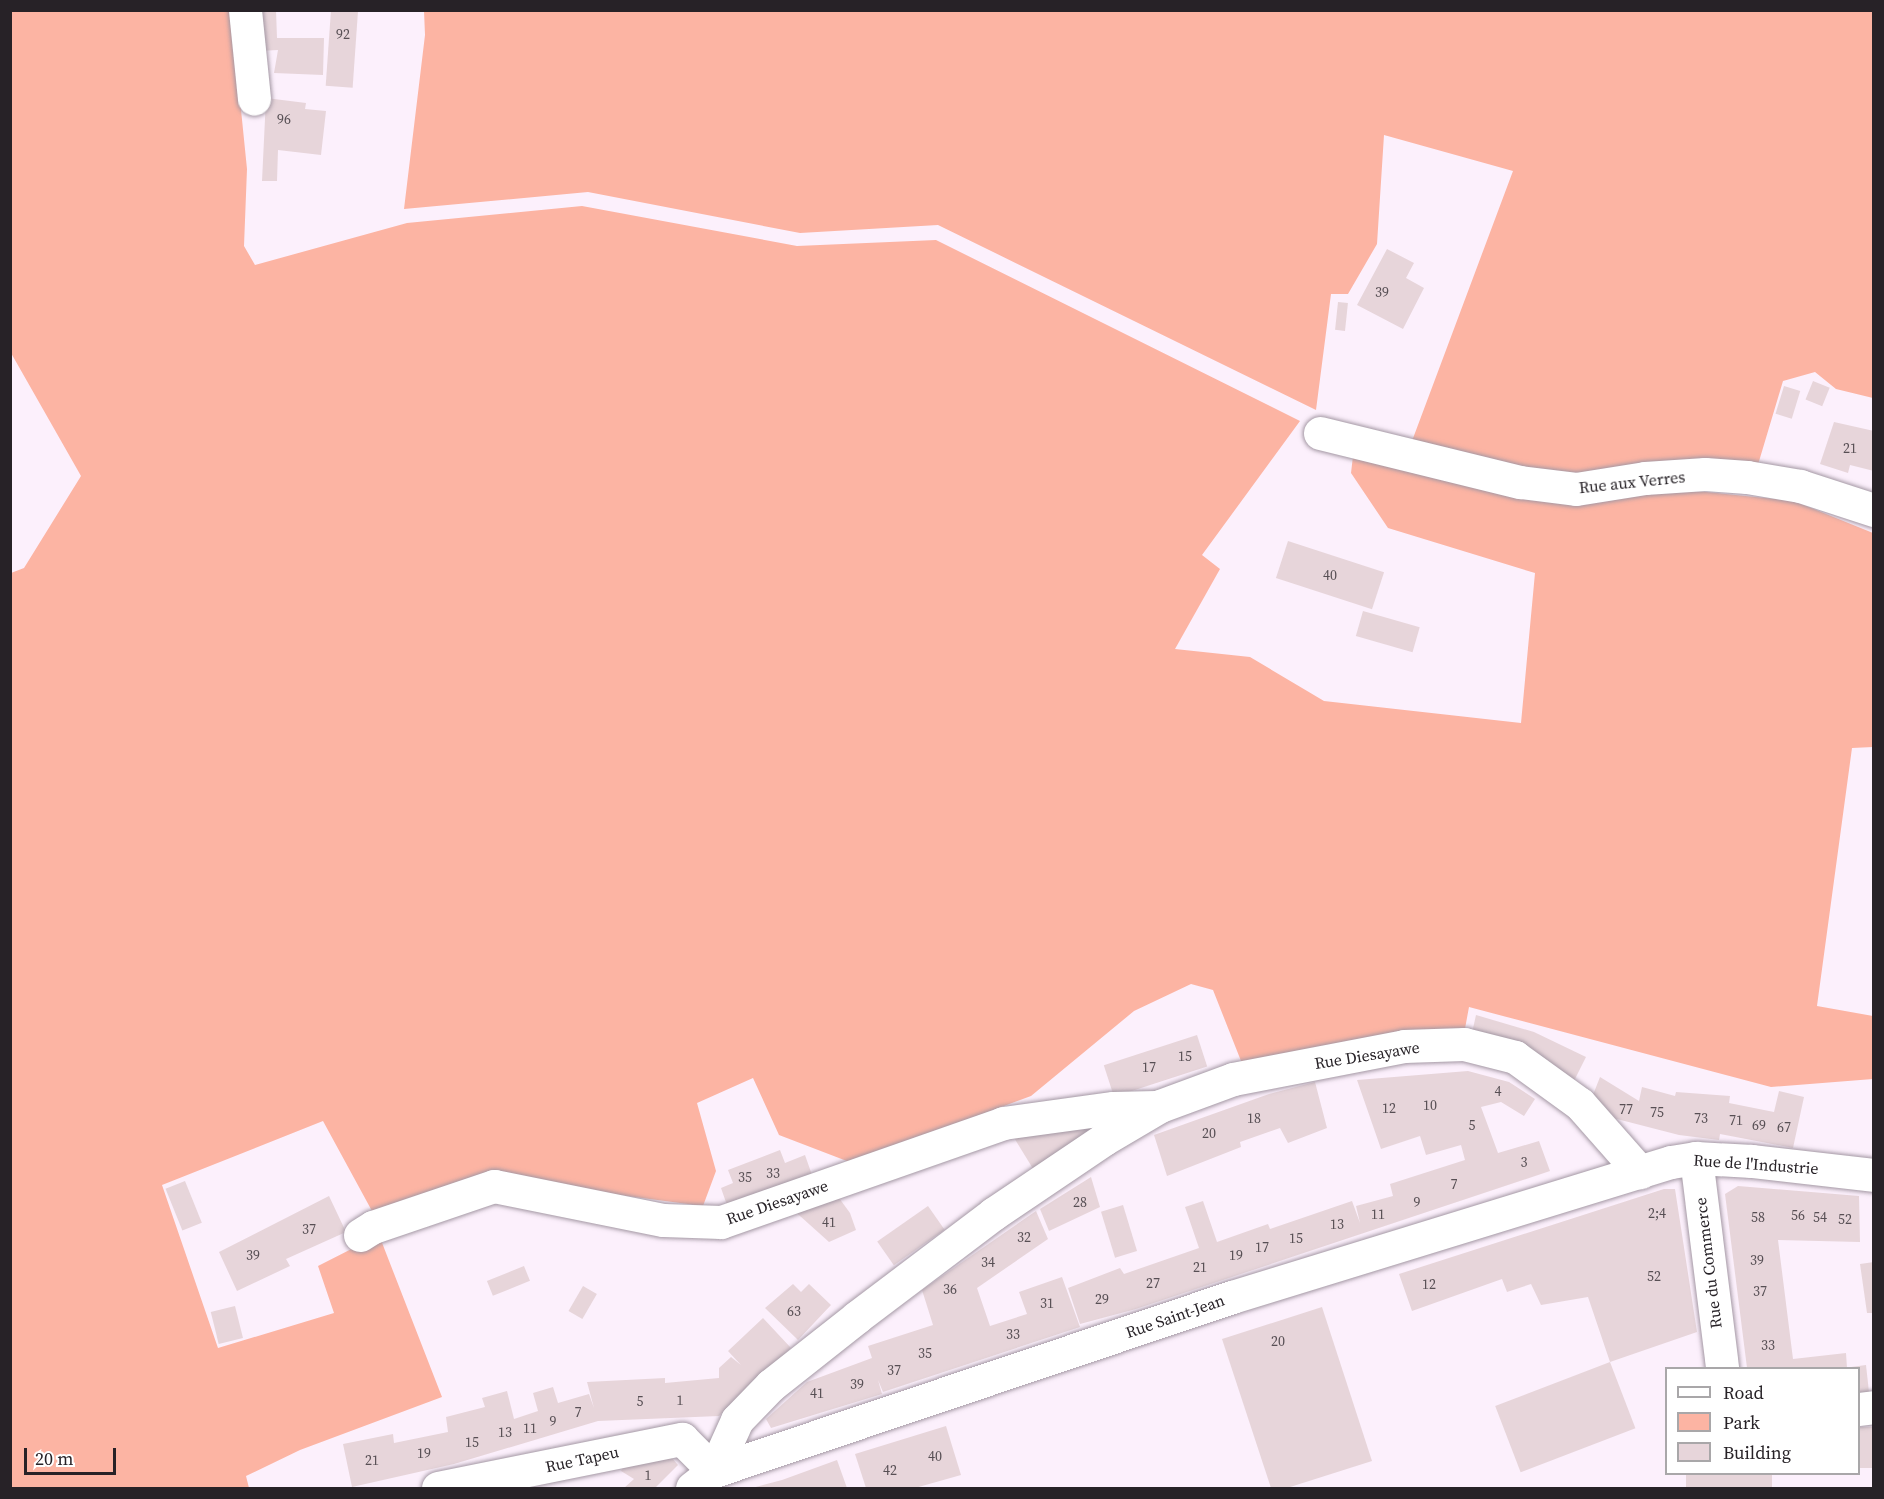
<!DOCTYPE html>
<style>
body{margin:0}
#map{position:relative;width:1884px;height:1499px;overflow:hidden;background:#fcf0fc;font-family:"Source Serif 4",serif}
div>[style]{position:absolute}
.green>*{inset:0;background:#fcb4a3}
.building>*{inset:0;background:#e7d5da;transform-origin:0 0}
.roads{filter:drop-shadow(0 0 2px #a498a4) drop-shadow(0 0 2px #a498a4)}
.minor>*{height:33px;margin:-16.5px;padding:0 16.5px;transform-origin:16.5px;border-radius:16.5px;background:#fff}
span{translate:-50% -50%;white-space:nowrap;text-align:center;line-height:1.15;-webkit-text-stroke:6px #fff;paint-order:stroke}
.number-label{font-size:14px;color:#574f54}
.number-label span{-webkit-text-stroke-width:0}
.street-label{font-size:16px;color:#272227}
.frame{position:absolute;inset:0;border:12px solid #272227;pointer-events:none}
.legend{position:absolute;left:1665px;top:1367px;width:195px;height:108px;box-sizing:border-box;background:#fff;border:2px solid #a9a7a9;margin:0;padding:8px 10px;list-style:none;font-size:18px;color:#272227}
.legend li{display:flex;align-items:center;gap:12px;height:30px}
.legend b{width:30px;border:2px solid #a9a7a9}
.scale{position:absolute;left:24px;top:1448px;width:92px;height:27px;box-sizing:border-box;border:3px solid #272227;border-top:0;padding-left:8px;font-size:18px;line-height:21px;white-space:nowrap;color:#272227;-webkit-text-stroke:4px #fff;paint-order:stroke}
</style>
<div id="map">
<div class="green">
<div style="clip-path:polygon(10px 11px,231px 11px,247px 169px,244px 246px,255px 265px,407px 223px,582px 206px,797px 246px,936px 240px,1300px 421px,1202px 555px,1220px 569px,1175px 649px,1250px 657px,1324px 701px,1521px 723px,1535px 573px,1388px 528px,1351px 473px,1353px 456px,1794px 501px,1873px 533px,1873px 747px,1852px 748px,1817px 1006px,1873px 1016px,1873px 1079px,1771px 1087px,1469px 1007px,1464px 1034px,1243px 1066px,1213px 990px,1191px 984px,1134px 1011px,1031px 1096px,852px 1163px,779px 1135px,753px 1078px,697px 1103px,716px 1171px,703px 1206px,528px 1183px,372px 1211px,323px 1121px,162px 1185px,218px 1348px,334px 1313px,318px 1266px,379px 1235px,442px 1397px,300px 1450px,246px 1476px,249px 1488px,11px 1488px,11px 573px,24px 568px,81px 476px,11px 353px)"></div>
<div style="clip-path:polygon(424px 11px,1873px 11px,1873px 398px,1836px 389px,1815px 372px,1783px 381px,1757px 468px,1567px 475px,1409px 449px,1513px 171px,1384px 135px,1377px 244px,1348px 294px,1331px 294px,1316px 410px,938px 225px,800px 233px,588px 192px,404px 209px,425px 35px)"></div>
</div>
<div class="building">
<div style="clip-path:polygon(257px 10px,276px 10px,277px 38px,324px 38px,323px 75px,274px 73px,278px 50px,258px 51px)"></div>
<div style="left:331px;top:10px;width:27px;height:76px;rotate:4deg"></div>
<div style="clip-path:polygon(266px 98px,306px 103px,305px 109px,326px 111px,321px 155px,278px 150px,277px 181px,262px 181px)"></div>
<div style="clip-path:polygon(1387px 249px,1414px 263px,1406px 278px,1424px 288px,1403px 329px,1357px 305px)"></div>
<div style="left:1338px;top:302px;width:10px;height:28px;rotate:6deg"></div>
<div style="left:1813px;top:381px;width:18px;height:20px;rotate:22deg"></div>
<div style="left:1784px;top:386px;width:17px;height:29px;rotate:17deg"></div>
<div style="clip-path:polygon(1834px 422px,1874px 431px,1874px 471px,1850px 465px,1848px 473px,1820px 464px)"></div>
<div style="left:1288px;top:541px;width:101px;height:39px;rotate:18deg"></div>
<div style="left:1363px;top:611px;width:59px;height:26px;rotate:16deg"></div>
<div style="clip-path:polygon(1476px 1015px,1534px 1032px,1586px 1057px,1574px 1081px,1472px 1033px)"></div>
<div style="left:1197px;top:1035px;width:33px;height:98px;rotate:72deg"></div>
<div style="clip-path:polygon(1468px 1071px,1509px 1082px,1535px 1099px,1524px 1116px,1501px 1102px,1481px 1107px,1498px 1153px,1539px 1141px,1550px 1171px,1136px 1309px,1080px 1324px,1068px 1288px,1120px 1268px,1124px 1274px,1199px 1248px,1185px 1207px,1203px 1201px,1217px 1242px,1268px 1224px,1270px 1229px,1352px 1201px,1360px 1223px,1356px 1206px,1393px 1196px,1390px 1184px,1465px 1160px,1461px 1145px,1426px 1155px,1420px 1136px,1381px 1149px,1357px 1080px)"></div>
<div style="clip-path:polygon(1600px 1077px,1639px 1101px,1642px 1087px,1675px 1096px,1676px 1092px,1730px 1096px,1729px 1103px,1774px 1112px,1779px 1091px,1804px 1097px,1793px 1148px,1720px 1134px,1719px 1140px,1679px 1135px,1613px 1118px,1591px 1100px)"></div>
<div style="clip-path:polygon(1315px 1082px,1327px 1128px,1288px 1143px,1280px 1128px,1240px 1142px,1241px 1147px,1167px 1176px,1154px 1135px,1269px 1094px)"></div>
<div style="clip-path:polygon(1101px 1120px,1035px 1172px,1013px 1136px)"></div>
<div style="clip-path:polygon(780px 1150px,785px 1163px,805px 1155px,812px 1175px,728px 1208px,721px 1188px,733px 1183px,728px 1170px)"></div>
<div style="clip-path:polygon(1091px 1177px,1100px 1207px,1049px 1231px,1040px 1209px)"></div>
<div style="left:185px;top:1181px;width:45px;height:21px;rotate:68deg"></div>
<div style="clip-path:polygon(1738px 1186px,1859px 1196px,1860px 1242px,1778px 1240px,1793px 1359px,1846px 1353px,1847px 1368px,1747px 1368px,1725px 1194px)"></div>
<div style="clip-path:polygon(1664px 1189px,1675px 1189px,1697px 1332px,1610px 1362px,1588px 1297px,1541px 1305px,1531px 1284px,1507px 1292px,1502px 1279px,1412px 1311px,1399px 1274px)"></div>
<div style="clip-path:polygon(834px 1191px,850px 1213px,856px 1230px,829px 1242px,790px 1207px)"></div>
<div style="clip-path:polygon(329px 1196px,346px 1232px,286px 1259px,290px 1266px,237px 1291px,219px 1252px)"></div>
<div style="left:1123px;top:1205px;width:48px;height:23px;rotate:73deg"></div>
<div style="left:928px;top:1206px;width:29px;height:62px;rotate:55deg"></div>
<div style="clip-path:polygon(1036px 1211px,1048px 1239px,977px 1288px,990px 1326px,1027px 1314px,1019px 1292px,1062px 1277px,1080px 1327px,883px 1392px,878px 1380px,882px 1394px,771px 1428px,766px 1419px,807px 1382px,872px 1358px,868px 1346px,933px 1325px,922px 1290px)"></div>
<div style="clip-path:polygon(1874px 1262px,1874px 1313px,1867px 1313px,1860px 1264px)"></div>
<div style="left:524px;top:1266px;width:16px;height:40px;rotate:68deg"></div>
<div style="clip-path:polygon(793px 1284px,801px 1292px,809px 1284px,831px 1305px,798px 1340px,765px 1308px)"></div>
<div style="left:583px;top:1286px;width:16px;height:29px;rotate:30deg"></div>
<div style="left:235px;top:1306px;width:33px;height:25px;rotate:76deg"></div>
<div style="clip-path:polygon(1322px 1307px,1372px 1461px,1287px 1488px,1271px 1488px,1222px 1339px)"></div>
<div style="clip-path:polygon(763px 1318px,791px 1348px,719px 1416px,598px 1421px,454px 1464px,352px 1487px,343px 1444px,393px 1434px,394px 1443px,448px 1432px,446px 1417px,485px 1407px,482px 1398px,507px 1391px,514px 1419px,538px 1411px,533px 1393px,553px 1387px,558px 1403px,589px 1394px,594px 1408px,587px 1382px,665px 1378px,665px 1383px,719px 1378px,719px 1368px,731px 1357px,741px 1365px,728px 1351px)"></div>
<div style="left:1610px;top:1362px;width:71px;height:123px;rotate:69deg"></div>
<div style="clip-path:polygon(1866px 1365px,1869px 1392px,1858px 1393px,1858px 1368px,1851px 1367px)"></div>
<div style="clip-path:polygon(946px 1426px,961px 1475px,915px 1488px,866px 1488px,855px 1454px)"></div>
<div style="left:1874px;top:1427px;width:41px;height:16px;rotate:90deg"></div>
<div style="clip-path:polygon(671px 1457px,678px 1465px,655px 1488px,624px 1488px,634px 1479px,621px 1471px,626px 1460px)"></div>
<div style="clip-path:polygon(837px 1460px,847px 1488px,752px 1488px,782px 1480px)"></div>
<div style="left:1686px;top:1474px;width:86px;height:14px"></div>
</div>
<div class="roads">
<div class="minor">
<div style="left:245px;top:10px;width:89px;rotate:84.2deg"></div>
<div style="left:1320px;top:433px;width:206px;rotate:13.8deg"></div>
<div style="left:1520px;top:482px;width:56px;rotate:7.1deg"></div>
<div style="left:1576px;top:489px;width:70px;rotate:-9.1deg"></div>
<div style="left:1645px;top:478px;width:60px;rotate:-3.8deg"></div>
<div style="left:1705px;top:474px;width:42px;rotate:4.1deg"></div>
<div style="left:1747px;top:477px;width:54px;rotate:9.6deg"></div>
<div style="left:1800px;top:486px;width:78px;rotate:18deg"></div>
<div style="left:1696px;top:1158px;width:212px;rotate:82.9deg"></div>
<div style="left:360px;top:1235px;width:15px;rotate:-32deg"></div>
<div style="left:373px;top:1227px;width:128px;rotate:-18.7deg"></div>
<div style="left:494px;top:1186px;width:172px;rotate:11.4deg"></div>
<div style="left:663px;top:1220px;width:58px;rotate:2deg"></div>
<div style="left:721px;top:1222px;width:299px;rotate:-19.3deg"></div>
<div style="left:1003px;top:1123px;width:111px;rotate:-7.8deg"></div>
<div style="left:1113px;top:1108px;width:43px;rotate:-1.3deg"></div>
<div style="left:1858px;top:1409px;width:16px;rotate:-7deg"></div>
<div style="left:714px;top:1471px;width:56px;rotate:-65.7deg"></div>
<div style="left:737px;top:1420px;width:49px;rotate:-45.8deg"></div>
<div style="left:771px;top:1385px;width:110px;rotate:-38.3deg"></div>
<div style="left:857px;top:1317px;width:171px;rotate:-37.1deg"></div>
<div style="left:993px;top:1214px;width:134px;rotate:-34deg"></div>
<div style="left:1104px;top:1139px;width:65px;rotate:-30.5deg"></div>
<div style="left:1160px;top:1106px;width:78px;rotate:-20.3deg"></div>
<div style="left:1233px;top:1079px;width:174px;rotate:-10.9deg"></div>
<div style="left:1404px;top:1046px;width:60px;rotate:-1.9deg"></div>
<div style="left:1464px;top:1044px;width:53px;rotate:14.3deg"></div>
<div style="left:1515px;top:1057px;width:80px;rotate:35.9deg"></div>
<div style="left:1580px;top:1104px;width:91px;rotate:48.6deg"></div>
<div style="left:438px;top:1488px;width:249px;rotate:-11.4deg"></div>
<div style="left:682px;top:1439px;width:45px;rotate:45deg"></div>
<div style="left:692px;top:1488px;width:28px;rotate:-38deg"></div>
<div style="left:714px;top:1471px;width:546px;rotate:-18.57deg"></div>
<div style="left:1232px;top:1297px;width:459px;rotate:-17.1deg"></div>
<div style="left:1671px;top:1162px;width:25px;rotate:-9deg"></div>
<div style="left:1696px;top:1158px;width:56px;rotate:3.1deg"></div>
<div style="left:1752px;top:1161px;width:123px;rotate:6.5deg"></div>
</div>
</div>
<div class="number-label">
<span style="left:343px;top:34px">92</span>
<span style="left:284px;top:119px">96</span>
<span style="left:1382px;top:292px">39</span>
<span style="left:1850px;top:448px">21</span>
<span style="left:1330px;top:575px">40</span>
<span style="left:1185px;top:1056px">15</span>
<span style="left:1149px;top:1067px">17</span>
<span style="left:1498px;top:1091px">4</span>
<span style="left:1430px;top:1105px">10</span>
<span style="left:1389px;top:1108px">12</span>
<span style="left:1626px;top:1109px">77</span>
<span style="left:1657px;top:1112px">75</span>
<span style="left:1254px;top:1118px">18</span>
<span style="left:1701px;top:1118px">73</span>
<span style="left:1736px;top:1120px">71</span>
<span style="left:1472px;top:1125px">5</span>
<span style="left:1759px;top:1125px">69</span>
<span style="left:1784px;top:1127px">67</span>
<span style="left:1209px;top:1133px">20</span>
<span style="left:1524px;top:1162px">3</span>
<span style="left:773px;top:1173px">33</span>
<span style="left:745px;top:1177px">35</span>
<span style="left:1454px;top:1184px">7</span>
<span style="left:1080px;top:1202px">28</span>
<span style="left:1417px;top:1202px">9</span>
<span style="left:1657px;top:1213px">2;4</span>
<span style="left:1378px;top:1214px">11</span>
<span style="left:1798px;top:1215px">56</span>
<span style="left:1758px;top:1217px">58</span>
<span style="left:1820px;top:1217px">54</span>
<span style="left:1845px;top:1219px">52</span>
<span style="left:829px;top:1222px">41</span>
<span style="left:1337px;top:1224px">13</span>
<span style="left:309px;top:1229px">37</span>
<span style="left:1024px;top:1237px">32</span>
<span style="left:1296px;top:1238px">15</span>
<span style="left:1262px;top:1247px">17</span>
<span style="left:253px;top:1255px">39</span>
<span style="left:1236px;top:1255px">19</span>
<span style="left:1757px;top:1260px">39</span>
<span style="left:988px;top:1262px">34</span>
<span style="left:1200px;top:1267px">21</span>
<span style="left:1654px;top:1276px">52</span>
<span style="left:1153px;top:1283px">27</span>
<span style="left:1429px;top:1284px">12</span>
<span style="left:950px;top:1289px">36</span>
<span style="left:1760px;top:1291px">37</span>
<span style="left:1102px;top:1299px">29</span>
<span style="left:1047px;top:1303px">31</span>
<span style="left:794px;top:1311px">63</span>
<span style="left:1013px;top:1334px">33</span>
<span style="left:1278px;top:1341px">20</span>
<span style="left:1768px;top:1345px">33</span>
<span style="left:925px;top:1353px">35</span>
<span style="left:894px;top:1370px">37</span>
<span style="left:857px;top:1384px">39</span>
<span style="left:817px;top:1393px">41</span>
<span style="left:680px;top:1400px">1</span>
<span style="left:640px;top:1401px">5</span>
<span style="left:578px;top:1412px">7</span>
<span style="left:553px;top:1421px">9</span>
<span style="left:530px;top:1428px">11</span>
<span style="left:505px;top:1432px">13</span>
<span style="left:472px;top:1442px">15</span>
<span style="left:424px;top:1453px">19</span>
<span style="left:935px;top:1456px">40</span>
<span style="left:372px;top:1460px">21</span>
<span style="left:890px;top:1470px">42</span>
<span style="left:648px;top:1475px">1</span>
</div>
<div class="street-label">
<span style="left:1632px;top:482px;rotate:-6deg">Rue aux Verres</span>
<span style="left:1367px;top:1055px;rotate:-9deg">Rue Diesayawe</span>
<span style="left:1756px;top:1164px;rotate:4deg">Rue de l'Industrie</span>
<span style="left:777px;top:1202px;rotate:-19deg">Rue Diesayawe</span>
<span style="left:1708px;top:1263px;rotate:-97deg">Rue du Commerce</span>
<span style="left:1175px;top:1316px;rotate:-19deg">Rue Saint-Jean</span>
<span style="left:582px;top:1459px;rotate:-12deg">Rue Tapeu</span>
</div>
<div class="frame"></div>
<ul class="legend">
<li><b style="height:8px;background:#fff"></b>Road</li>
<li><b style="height:16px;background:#fcb4a3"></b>Park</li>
<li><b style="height:16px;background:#e7d5da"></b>Building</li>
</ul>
<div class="scale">20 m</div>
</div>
